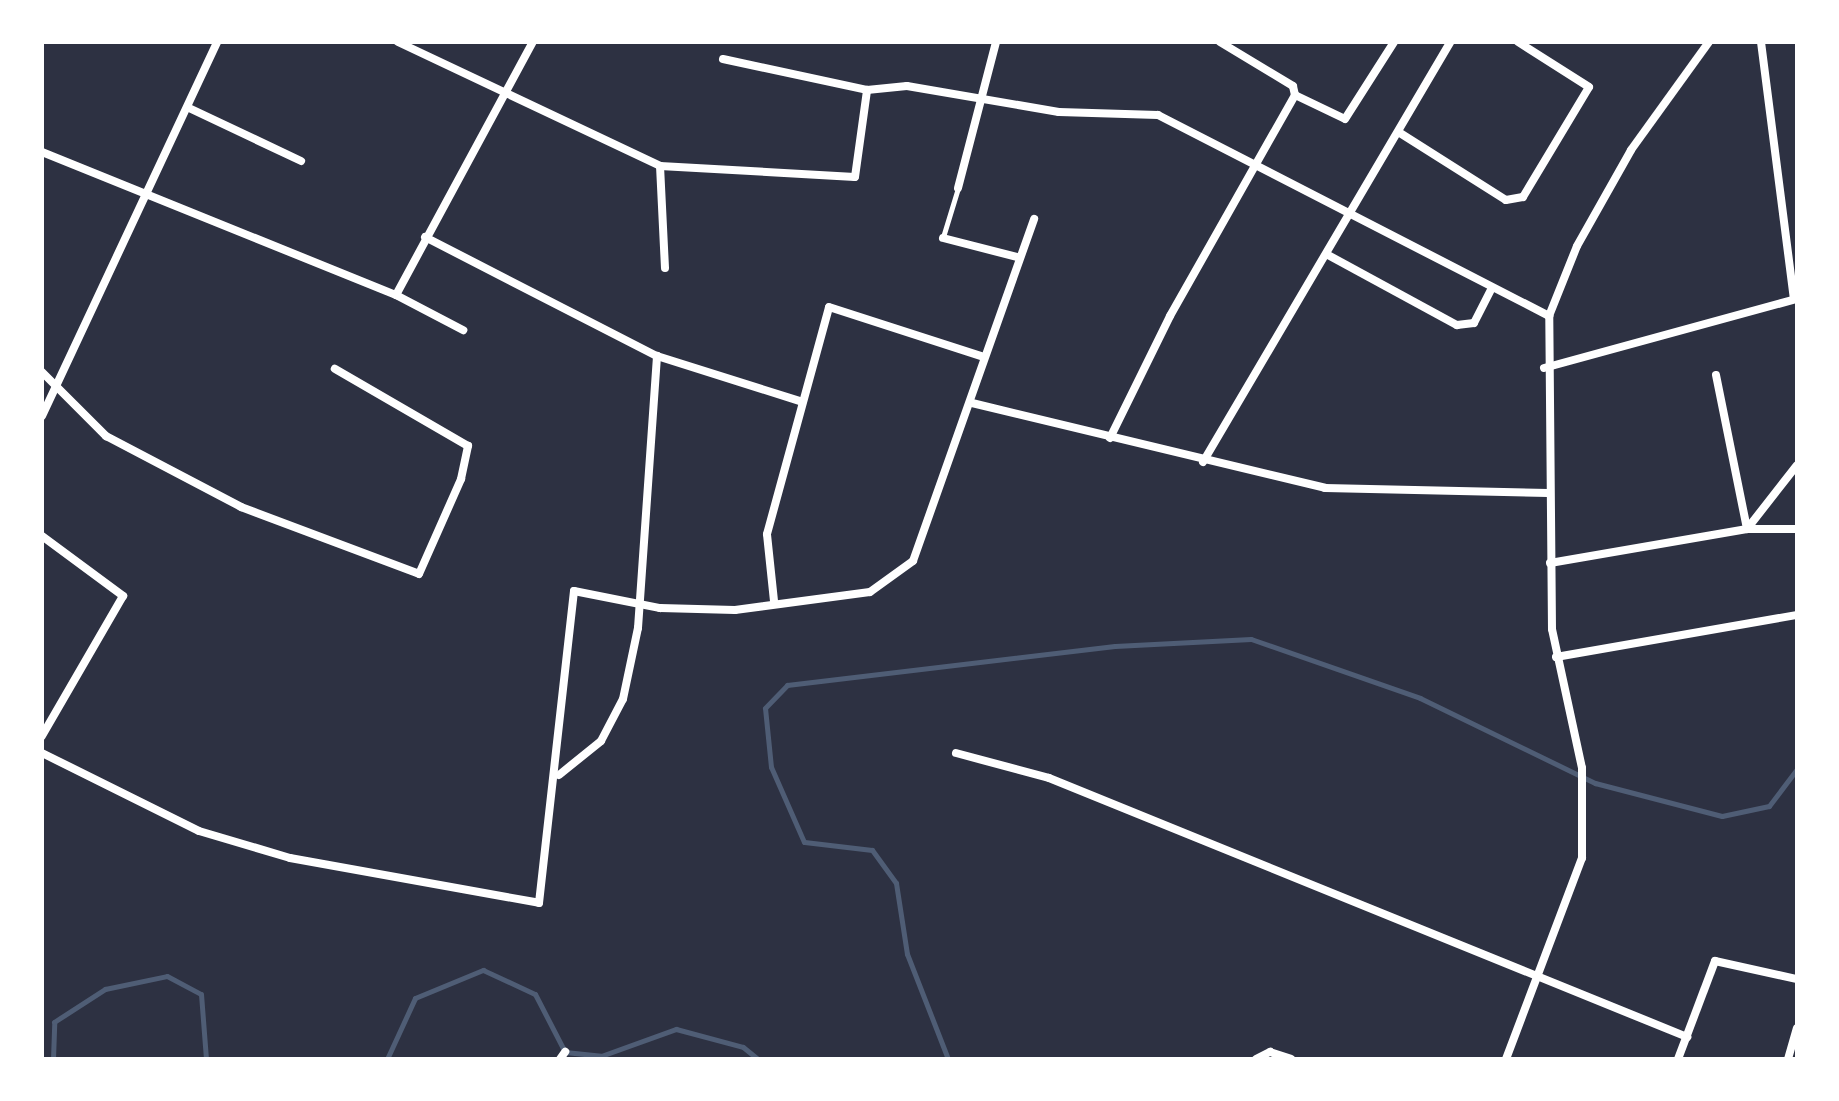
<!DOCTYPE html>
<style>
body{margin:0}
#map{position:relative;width:1839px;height:1101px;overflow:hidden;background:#2d3142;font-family:Signika,sans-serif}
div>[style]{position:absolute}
.stream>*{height:5px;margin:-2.5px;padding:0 2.5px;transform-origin:2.5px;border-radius:2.5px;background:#4f5d75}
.service>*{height:5px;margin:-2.5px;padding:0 2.5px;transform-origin:2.5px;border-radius:2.5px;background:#fff}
.minor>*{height:8px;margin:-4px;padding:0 4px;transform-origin:4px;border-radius:4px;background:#fff}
span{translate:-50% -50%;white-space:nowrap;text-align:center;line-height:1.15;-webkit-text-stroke:6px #fff;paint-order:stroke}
.frame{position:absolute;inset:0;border:44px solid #fff;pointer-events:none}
</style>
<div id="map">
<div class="stream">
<div style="left:53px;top:1059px;width:37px;rotate:-88deg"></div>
<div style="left:54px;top:1022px;width:61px;rotate:-32.9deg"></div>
<div style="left:105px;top:989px;width:63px;rotate:-11.8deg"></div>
<div style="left:167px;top:976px;width:38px;rotate:28deg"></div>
<div style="left:201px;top:994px;width:65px;rotate:85.6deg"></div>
<div style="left:387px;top:1059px;width:67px;rotate:-65.3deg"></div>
<div style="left:415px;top:998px;width:74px;rotate:-22.4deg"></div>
<div style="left:483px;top:970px;width:57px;rotate:24.8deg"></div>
<div style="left:535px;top:994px;width:65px;rotate:62.7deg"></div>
<div style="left:565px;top:1052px;width:36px;rotate:6deg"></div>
<div style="left:601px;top:1056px;width:80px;rotate:-19.8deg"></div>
<div style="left:676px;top:1029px;width:69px;rotate:15deg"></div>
<div style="left:743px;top:1047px;width:19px;rotate:39deg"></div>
<div style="left:948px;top:1059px;width:113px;rotate:-111.3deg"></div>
<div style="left:907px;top:954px;width:72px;rotate:-98.8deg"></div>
<div style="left:896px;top:883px;width:41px;rotate:-126deg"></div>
<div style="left:872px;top:850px;width:68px;rotate:-173.3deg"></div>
<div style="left:804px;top:842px;width:82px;rotate:-113.7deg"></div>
<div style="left:771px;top:767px;width:59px;rotate:-95.8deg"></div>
<div style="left:765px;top:708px;width:32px;rotate:-46deg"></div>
<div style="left:787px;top:685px;width:330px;rotate:-6.8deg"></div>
<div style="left:1115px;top:646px;width:136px;rotate:-2.9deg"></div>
<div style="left:1251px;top:639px;width:179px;rotate:19.2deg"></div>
<div style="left:1420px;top:698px;width:195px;rotate:25.9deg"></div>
<div style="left:1595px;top:783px;width:131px;rotate:14.6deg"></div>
<div style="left:1722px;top:816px;width:48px;rotate:-12deg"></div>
<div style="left:1769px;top:806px;width:46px;rotate:-52.9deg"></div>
</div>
<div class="service">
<div style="left:943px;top:237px;width:51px;rotate:-73deg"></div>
</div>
<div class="minor">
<div style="left:398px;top:42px;width:290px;rotate:25.3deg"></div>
<div style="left:1761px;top:42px;width:259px;rotate:82.7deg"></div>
<div style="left:723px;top:59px;width:147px;rotate:12.1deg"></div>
<div style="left:867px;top:90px;width:40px;rotate:-5.7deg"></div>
<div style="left:907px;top:86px;width:154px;rotate:9.7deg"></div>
<div style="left:1059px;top:112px;width:99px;rotate:1.7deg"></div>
<div style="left:1158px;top:115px;width:440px;rotate:27.2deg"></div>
<div style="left:1295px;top:95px;width:55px;rotate:25.6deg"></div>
<div style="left:1345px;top:119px;width:91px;rotate:-57.5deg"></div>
<div style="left:189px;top:108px;width:124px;rotate:25.3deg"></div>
<div style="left:1400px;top:133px;width:125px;rotate:32.3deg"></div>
<div style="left:1506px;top:200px;width:17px;rotate:-10deg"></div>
<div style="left:1523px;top:197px;width:128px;rotate:-59deg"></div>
<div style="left:1589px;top:87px;width:84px;rotate:-147.6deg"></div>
<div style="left:42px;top:152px;width:382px;rotate:22deg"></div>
<div style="left:396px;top:295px;width:76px;rotate:27.6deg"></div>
<div style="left:958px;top:188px;width:151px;rotate:-75.4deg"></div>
<div style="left:425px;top:237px;width:261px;rotate:27.2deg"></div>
<div style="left:943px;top:238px;width:76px;rotate:14.4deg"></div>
<div style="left:1328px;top:255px;width:147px;rotate:28.5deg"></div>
<div style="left:1457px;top:325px;width:17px;rotate:-7deg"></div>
<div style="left:1474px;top:323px;width:39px;rotate:-63deg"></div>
<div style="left:665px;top:268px;width:102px;rotate:-92.8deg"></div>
<div style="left:660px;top:166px;width:195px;rotate:3.2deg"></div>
<div style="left:855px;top:177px;width:88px;rotate:-82.1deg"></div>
<div style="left:396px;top:295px;width:288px;rotate:-61.6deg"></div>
<div style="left:1544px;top:368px;width:262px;rotate:-15.3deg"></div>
<div style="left:42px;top:372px;width:91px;rotate:45deg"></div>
<div style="left:106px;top:436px;width:153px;rotate:27.7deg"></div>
<div style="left:241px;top:507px;width:190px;rotate:20.6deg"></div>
<div style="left:419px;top:574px;width:104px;rotate:-66.1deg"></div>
<div style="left:461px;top:479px;width:34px;rotate:-78deg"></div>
<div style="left:468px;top:446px;width:154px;rotate:-149.9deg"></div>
<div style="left:1716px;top:375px;width:157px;rotate:78.6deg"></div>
<div style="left:972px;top:403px;width:363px;rotate:13.5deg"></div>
<div style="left:1325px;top:488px;width:223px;rotate:1.3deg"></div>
<div style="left:42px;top:416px;width:413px;rotate:-64.9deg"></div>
<div style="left:1110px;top:438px;width:136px;rotate:-63.8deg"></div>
<div style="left:1170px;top:316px;width:254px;rotate:-60.5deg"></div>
<div style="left:1295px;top:95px;width:9px;rotate:-103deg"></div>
<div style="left:1293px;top:86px;width:85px;rotate:-148.9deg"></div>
<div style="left:1203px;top:462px;width:487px;rotate:-59.5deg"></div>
<div style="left:1747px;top:529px;width:81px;rotate:-52deg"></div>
<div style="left:42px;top:536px;width:101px;rotate:36.5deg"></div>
<div style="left:123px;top:596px;width:162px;rotate:120.1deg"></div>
<div style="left:1550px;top:563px;width:200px;rotate:-9.8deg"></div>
<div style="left:1747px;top:529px;width:50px"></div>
<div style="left:774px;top:601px;width:67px;rotate:-96deg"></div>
<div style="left:767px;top:534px;width:235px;rotate:-74.7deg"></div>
<div style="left:829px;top:307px;width:160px;rotate:17.9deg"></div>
<div style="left:1556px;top:657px;width:245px;rotate:-9.9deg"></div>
<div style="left:42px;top:753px;width:175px;rotate:26.4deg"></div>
<div style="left:199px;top:831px;width:95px;rotate:16.5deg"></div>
<div style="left:290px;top:858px;width:253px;rotate:10.2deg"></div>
<div style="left:539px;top:903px;width:314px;rotate:-83.6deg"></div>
<div style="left:574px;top:591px;width:88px;rotate:11.2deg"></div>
<div style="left:660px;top:608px;width:75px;rotate:1.5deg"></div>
<div style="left:735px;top:610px;width:136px;rotate:-7.6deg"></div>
<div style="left:870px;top:592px;width:53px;rotate:-35.8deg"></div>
<div style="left:913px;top:561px;width:363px;rotate:-70.5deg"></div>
<div style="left:956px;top:753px;width:96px;rotate:15deg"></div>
<div style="left:1049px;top:778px;width:689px;rotate:22.09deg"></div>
<div style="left:559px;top:775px;width:54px;rotate:-39deg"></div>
<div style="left:601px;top:741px;width:47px;rotate:-62.4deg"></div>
<div style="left:623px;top:699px;width:73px;rotate:-78.1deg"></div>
<div style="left:638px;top:628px;width:273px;rotate:-86deg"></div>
<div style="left:657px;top:356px;width:150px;rotate:17.5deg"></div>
<div style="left:560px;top:1059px;width:9px;rotate:-54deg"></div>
<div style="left:1256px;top:1059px;width:16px;rotate:-27deg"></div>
<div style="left:1270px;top:1052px;width:22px;rotate:18deg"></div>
<div style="left:1506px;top:1059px;width:215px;rotate:-69.3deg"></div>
<div style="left:1582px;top:858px;width:90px;rotate:-90deg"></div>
<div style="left:1582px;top:768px;width:142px;rotate:-102.2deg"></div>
<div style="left:1552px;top:629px;width:313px;rotate:-90.5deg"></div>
<div style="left:1549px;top:316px;width:75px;rotate:-68.2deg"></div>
<div style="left:1577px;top:246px;width:110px;rotate:-60.6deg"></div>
<div style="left:1631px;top:150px;width:133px;rotate:-54.2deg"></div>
<div style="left:1678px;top:1059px;width:105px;rotate:-69.3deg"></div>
<div style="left:1715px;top:961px;width:84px;rotate:12.4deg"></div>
<div style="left:1788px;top:1059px;width:32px;rotate:-74deg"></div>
</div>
<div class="frame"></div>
</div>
